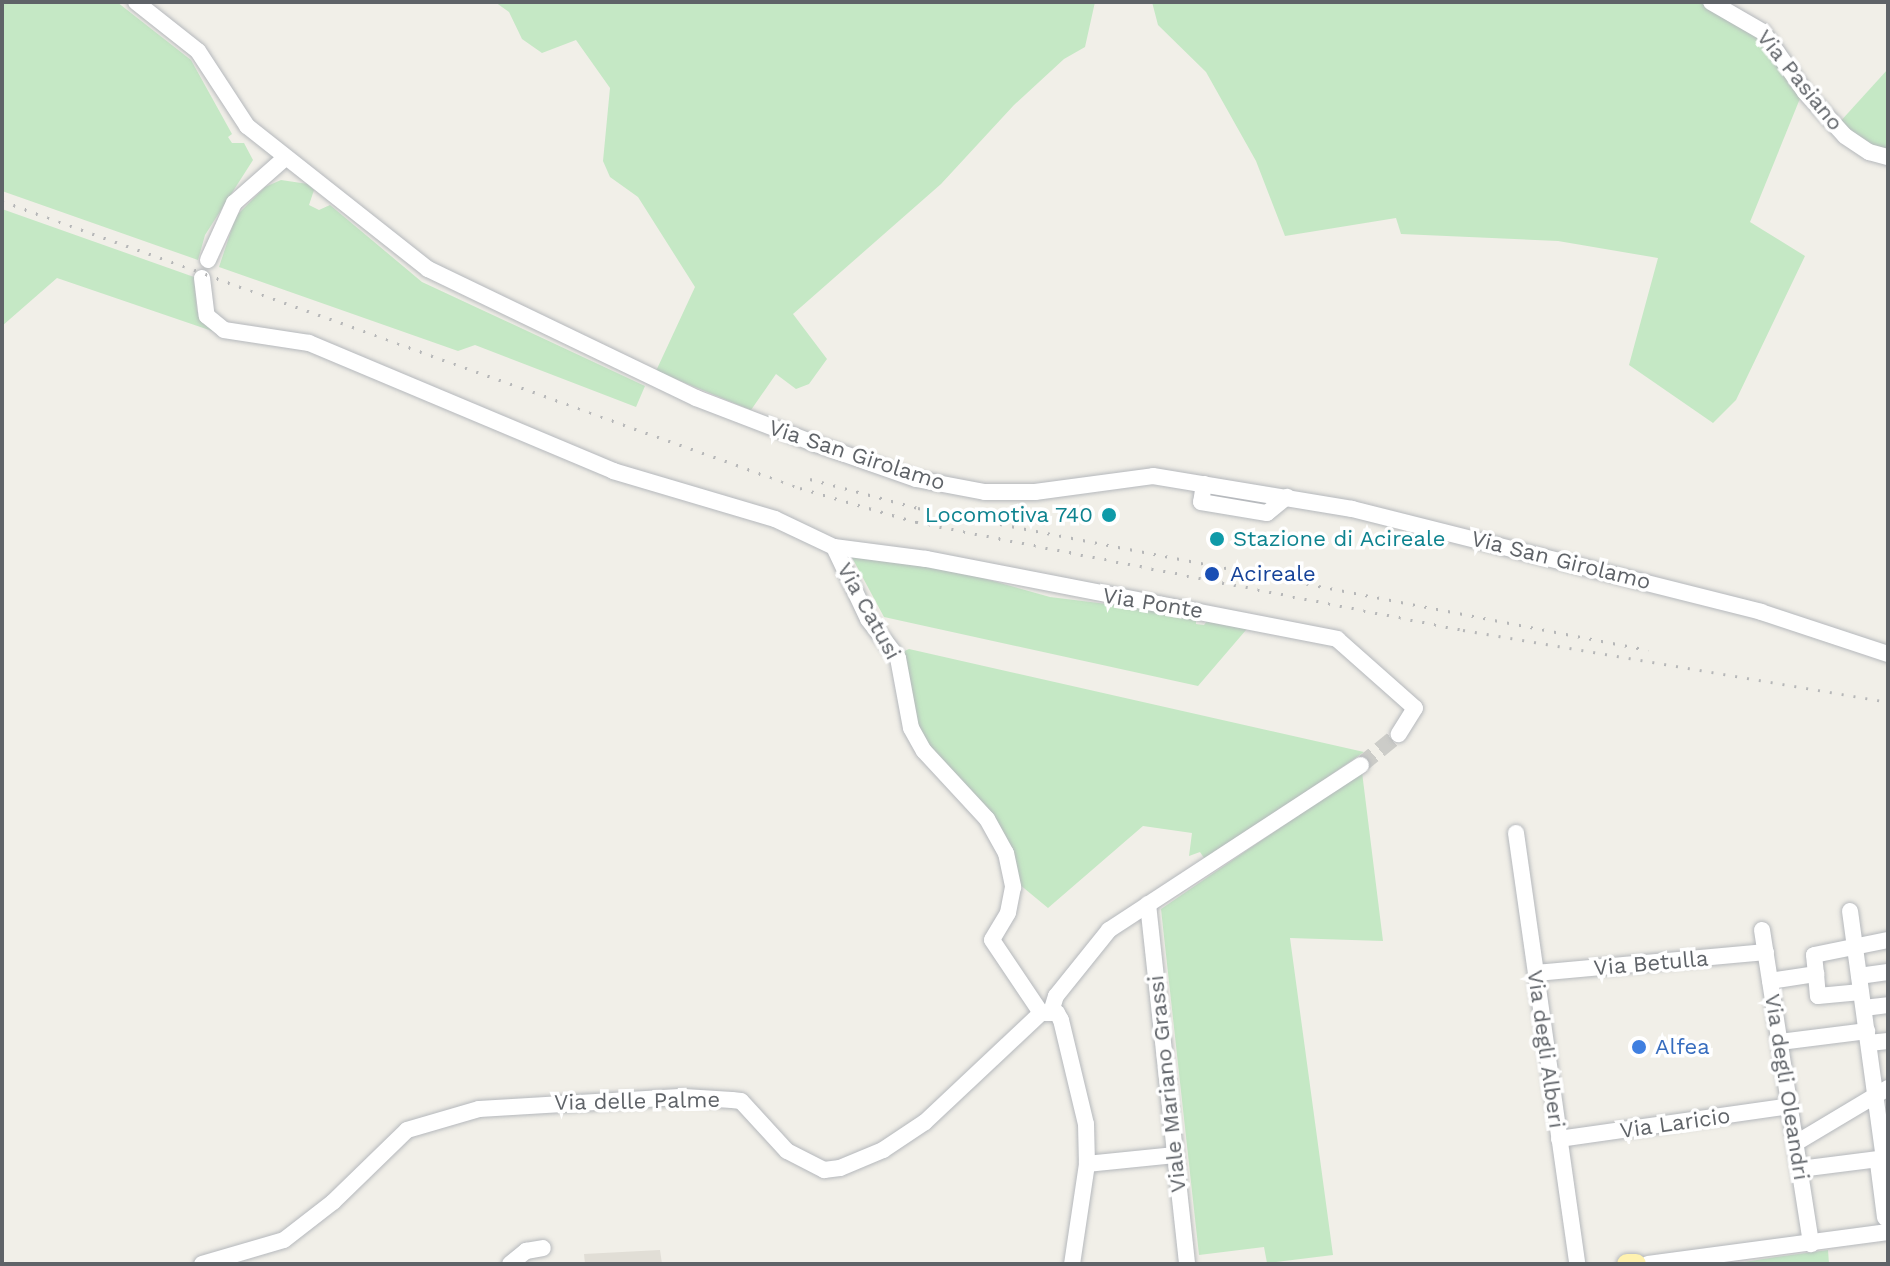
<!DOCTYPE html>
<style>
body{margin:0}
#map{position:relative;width:1890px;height:1266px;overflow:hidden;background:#f1efe8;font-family:"Work Sans",sans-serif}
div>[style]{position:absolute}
.education>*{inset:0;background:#e1ded6}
.green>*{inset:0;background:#c5e8c5}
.minor-tunnel>*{height:16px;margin-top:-8px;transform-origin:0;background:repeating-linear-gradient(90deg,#ccccc8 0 16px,transparent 0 24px)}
.roads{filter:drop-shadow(0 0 2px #b5b8bc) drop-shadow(0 0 2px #b5b8bc)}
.minor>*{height:16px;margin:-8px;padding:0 8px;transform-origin:8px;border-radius:8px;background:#fff}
.major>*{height:20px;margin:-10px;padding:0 10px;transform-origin:10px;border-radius:10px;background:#fff2af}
.rail>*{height:3px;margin-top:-1.5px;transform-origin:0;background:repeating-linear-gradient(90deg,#b6b7b8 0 2px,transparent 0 12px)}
.dots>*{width:22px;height:22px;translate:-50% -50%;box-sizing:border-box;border:4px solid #fff;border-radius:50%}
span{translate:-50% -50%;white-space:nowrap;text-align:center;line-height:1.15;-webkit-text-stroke:7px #fff;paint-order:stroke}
.street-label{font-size:22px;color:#5f6368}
.culture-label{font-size:22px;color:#0d838f}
.right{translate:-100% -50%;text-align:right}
.left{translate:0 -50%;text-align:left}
.transit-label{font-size:22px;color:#164399}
.shop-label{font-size:22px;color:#366cbe}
.frame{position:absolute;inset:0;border:4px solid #5f6368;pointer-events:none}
</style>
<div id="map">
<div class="education">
<div style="clip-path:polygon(660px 1250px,662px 1264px,585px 1264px,584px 1254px)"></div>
</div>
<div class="green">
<div style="clip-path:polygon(2px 2px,117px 2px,191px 60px,232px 134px,228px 137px,232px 143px,244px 143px,253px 160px,205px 235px,198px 260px,2px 191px)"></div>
<div style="clip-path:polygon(495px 2px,1095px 2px,1085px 47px,1064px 59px,1014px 105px,941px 184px,793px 314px,827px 359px,809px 384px,796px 389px,776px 374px,751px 410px,656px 371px,695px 287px,638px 197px,610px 177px,603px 161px,610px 88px,576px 40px,542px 53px,522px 39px,509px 12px)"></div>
<div style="clip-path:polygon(1152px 2px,1699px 2px,1756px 32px,1801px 96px,1750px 222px,1805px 256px,1736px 400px,1713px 423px,1629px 365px,1658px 258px,1558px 241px,1401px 234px,1396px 218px,1285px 236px,1256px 161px,1206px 72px,1158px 25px)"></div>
<div style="clip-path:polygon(1888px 69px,1888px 153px,1879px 153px,1838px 124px)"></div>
<div style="clip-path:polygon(281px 180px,308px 184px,314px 190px,309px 205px,319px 210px,330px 205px,422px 282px,645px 386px,636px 407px,475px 345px,458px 351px,219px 267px,236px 216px,265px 187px)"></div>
<div style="clip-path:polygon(2px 209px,194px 277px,197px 311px,215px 332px,57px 278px,2px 326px)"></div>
<div style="clip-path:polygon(849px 552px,925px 562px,1050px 597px,1196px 615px,1196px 624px,1204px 625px,1211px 616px,1252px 623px,1198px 686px,884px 617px)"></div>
<div style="clip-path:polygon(909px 649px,1364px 752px,1206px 861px,1200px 852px,1189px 856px,1192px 833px,1143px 826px,1048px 908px,1019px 884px,1009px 850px,919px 738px,900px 653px)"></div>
<div style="clip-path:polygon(1362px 772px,1383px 941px,1290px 938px,1333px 1255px,1267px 1263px,1264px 1247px,1199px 1255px,1161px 909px)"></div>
<div style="clip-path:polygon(1828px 1250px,1829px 1264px,1732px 1264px,1776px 1257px)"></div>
</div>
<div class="minor-tunnel">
<div style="left:1361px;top:765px;width:49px;rotate:-39.2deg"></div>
</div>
<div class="roads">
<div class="minor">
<div style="left:136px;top:2px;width:79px;rotate:38.3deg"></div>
<div style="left:198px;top:51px;width:90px;rotate:56.8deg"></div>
<div style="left:247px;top:126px;width:231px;rotate:38.3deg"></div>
<div style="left:428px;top:269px;width:297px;rotate:25.7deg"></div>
<div style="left:696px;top:398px;width:129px;rotate:21deg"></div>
<div style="left:816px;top:444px;width:106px;rotate:19.3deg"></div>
<div style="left:916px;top:479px;width:70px;rotate:10.7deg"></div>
<div style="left:985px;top:492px;width:50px"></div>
<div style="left:1035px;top:492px;width:119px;rotate:-7.7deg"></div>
<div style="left:1153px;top:476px;width:202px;rotate:9.4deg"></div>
<div style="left:1352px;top:509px;width:422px;rotate:14.1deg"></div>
<div style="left:1761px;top:612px;width:134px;rotate:18.3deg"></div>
<div style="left:1711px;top:2px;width:60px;rotate:30deg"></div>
<div style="left:1763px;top:32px;width:73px;rotate:55deg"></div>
<div style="left:1805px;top:92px;width:59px;rotate:47.7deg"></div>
<div style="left:1845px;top:136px;width:29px;rotate:34deg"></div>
<div style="left:1869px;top:152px;width:20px;rotate:15deg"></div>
<div style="left:208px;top:260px;width:63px;rotate:-65.5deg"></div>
<div style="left:234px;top:203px;width:68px;rotate:-41.4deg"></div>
<div style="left:202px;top:278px;width:38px;rotate:83deg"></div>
<div style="left:207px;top:316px;width:22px;rotate:39deg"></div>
<div style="left:224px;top:330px;width:86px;rotate:8.7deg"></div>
<div style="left:309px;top:343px;width:330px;rotate:22.8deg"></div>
<div style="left:613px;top:471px;width:169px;rotate:16.5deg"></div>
<div style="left:775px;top:519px;width:65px;rotate:25.4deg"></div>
<div style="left:834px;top:547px;width:80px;rotate:64.7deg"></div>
<div style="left:868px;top:619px;width:49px;rotate:52.4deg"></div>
<div style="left:898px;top:658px;width:71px;rotate:79.5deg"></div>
<div style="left:911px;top:728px;width:26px;rotate:61deg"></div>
<div style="left:924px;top:751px;width:93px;rotate:47.2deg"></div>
<div style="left:987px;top:819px;width:39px;rotate:61deg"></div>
<div style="left:1006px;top:853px;width:35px;rotate:78deg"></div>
<div style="left:1013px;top:887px;width:26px;rotate:101deg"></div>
<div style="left:1008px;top:913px;width:31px;rotate:121deg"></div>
<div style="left:992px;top:940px;width:88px;rotate:56.1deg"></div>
<div style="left:1204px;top:484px;width:18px;rotate:99deg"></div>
<div style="left:1201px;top:502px;width:67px;rotate:9.5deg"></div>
<div style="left:1267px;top:513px;width:26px;rotate:-39deg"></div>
<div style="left:834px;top:547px;width:93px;rotate:7.4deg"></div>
<div style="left:926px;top:559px;width:419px;rotate:11deg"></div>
<div style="left:1337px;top:639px;width:104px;rotate:41.5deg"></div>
<div style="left:1415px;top:708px;width:31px;rotate:122deg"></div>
<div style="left:1516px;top:833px;width:435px;rotate:81.9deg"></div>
<div style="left:1148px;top:904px;width:362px;rotate:83.8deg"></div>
<div style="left:1850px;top:911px;width:249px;rotate:82.2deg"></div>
<div style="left:1884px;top:1158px;width:8px;rotate:140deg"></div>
<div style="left:1878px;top:1163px;width:55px;rotate:82.7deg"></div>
<div style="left:1762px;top:930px;width:318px;rotate:81.1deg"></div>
<div style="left:1536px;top:973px;width:231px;rotate:-5.2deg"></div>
<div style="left:1816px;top:974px;width:22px;rotate:85deg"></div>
<div style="left:1818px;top:996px;width:43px;rotate:-5.3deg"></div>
<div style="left:1859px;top:976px;width:29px;rotate:-8deg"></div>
<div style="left:1770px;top:981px;width:47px;rotate:-8.7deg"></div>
<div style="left:1816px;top:974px;width:19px;rotate:-96deg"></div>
<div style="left:1814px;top:955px;width:76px;rotate:-11.5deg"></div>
<div style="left:1864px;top:1008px;width:24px;rotate:-7deg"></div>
<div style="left:1051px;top:1012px;width:17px;rotate:-73deg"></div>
<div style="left:1056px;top:996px;width:85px;rotate:-51.2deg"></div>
<div style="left:1109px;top:930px;width:301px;rotate:-33.2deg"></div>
<div style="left:1042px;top:1013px;width:15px"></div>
<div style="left:1057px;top:1013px;width:8px;rotate:60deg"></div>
<div style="left:1061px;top:1020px;width:107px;rotate:76.5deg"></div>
<div style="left:1086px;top:1124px;width:40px;rotate:88.6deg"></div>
<div style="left:1087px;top:1164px;width:101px;rotate:98.5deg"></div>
<div style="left:1780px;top:1042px;width:88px;rotate:-7.2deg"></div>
<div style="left:1869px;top:1043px;width:19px;rotate:-6deg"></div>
<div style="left:1559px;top:1139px;width:233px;rotate:-8.1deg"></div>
<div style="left:1796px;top:1143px;width:107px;rotate:-30.9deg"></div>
<div style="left:1087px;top:1164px;width:88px;rotate:-5.8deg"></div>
<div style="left:1800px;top:1169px;width:87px;rotate:-7.3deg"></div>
<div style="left:202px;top:1264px;width:85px;rotate:-16.3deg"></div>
<div style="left:284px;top:1240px;width:62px;rotate:-37.8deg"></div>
<div style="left:333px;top:1202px;width:103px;rotate:-44.2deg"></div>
<div style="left:407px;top:1130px;width:75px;rotate:-16.3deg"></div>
<div style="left:479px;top:1109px;width:205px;rotate:-3.4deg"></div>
<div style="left:684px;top:1097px;width:48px;rotate:3.6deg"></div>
<div style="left:732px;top:1100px;width:9px;rotate:6deg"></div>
<div style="left:741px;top:1101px;width:68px;rotate:47.4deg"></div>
<div style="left:787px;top:1151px;width:42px;rotate:27.2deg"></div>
<div style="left:824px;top:1170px;width:16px;rotate:-7deg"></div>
<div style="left:840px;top:1168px;width:47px;rotate:-22.7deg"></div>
<div style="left:883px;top:1150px;width:50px;rotate:-33.7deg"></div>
<div style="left:925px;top:1122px;width:159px;rotate:-43.2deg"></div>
<div style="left:510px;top:1264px;width:21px;rotate:-39deg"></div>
<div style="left:526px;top:1251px;width:17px;rotate:-10deg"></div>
<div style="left:1648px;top:1264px;width:242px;rotate:-7.6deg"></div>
</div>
<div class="major">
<div style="left:1627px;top:1264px;width:9px"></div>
</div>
</div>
<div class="rail">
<div style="left:2px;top:201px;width:848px;rotate:19.78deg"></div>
<div style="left:800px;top:488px;width:121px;rotate:16.3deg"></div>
<div style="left:916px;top:522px;width:558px;rotate:11.17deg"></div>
<div style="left:1463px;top:630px;width:431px;rotate:9.6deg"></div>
<div style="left:810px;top:479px;width:112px;rotate:15deg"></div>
<div style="left:918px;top:508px;width:744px;rotate:11.01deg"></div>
</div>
<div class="dots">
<div style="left:1109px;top:515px;background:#0f9aa8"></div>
<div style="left:1217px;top:539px;background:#0f9aa8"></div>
<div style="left:1212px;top:574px;background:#1a4fb4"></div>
<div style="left:1639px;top:1047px;background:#3f7fe0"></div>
</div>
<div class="street-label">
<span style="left:1800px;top:80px;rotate:51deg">Via Pasiano</span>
<span style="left:857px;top:455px;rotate:18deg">Via San Girolamo</span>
<span style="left:1561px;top:560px;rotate:14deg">Via San Girolamo</span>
<span style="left:1153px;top:603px;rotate:9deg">Via Ponte</span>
<span style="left:869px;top:611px;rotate:61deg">Via Catusi</span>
<span style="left:1651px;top:963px;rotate:-5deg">Via Betulla</span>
<span style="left:1546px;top:1049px;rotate:82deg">Via degli Alberi</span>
<span style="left:1167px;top:1084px;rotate:-96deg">Viale Mariano Grassi</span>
<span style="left:1787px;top:1087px;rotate:81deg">Via degli Oleandri</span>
<span style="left:637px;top:1101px;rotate:-1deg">Via delle Palme</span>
<span style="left:1675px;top:1123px;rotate:-8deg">Via Laricio</span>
</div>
<div class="culture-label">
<span class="right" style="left:1093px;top:515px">Locomotiva 740</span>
<span class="left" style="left:1233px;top:539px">Stazione di Acireale</span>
</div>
<div class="transit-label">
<span class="left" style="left:1230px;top:574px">Acireale</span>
</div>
<div class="shop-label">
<span class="left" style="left:1655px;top:1047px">Alfea</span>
</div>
<div class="frame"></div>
</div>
